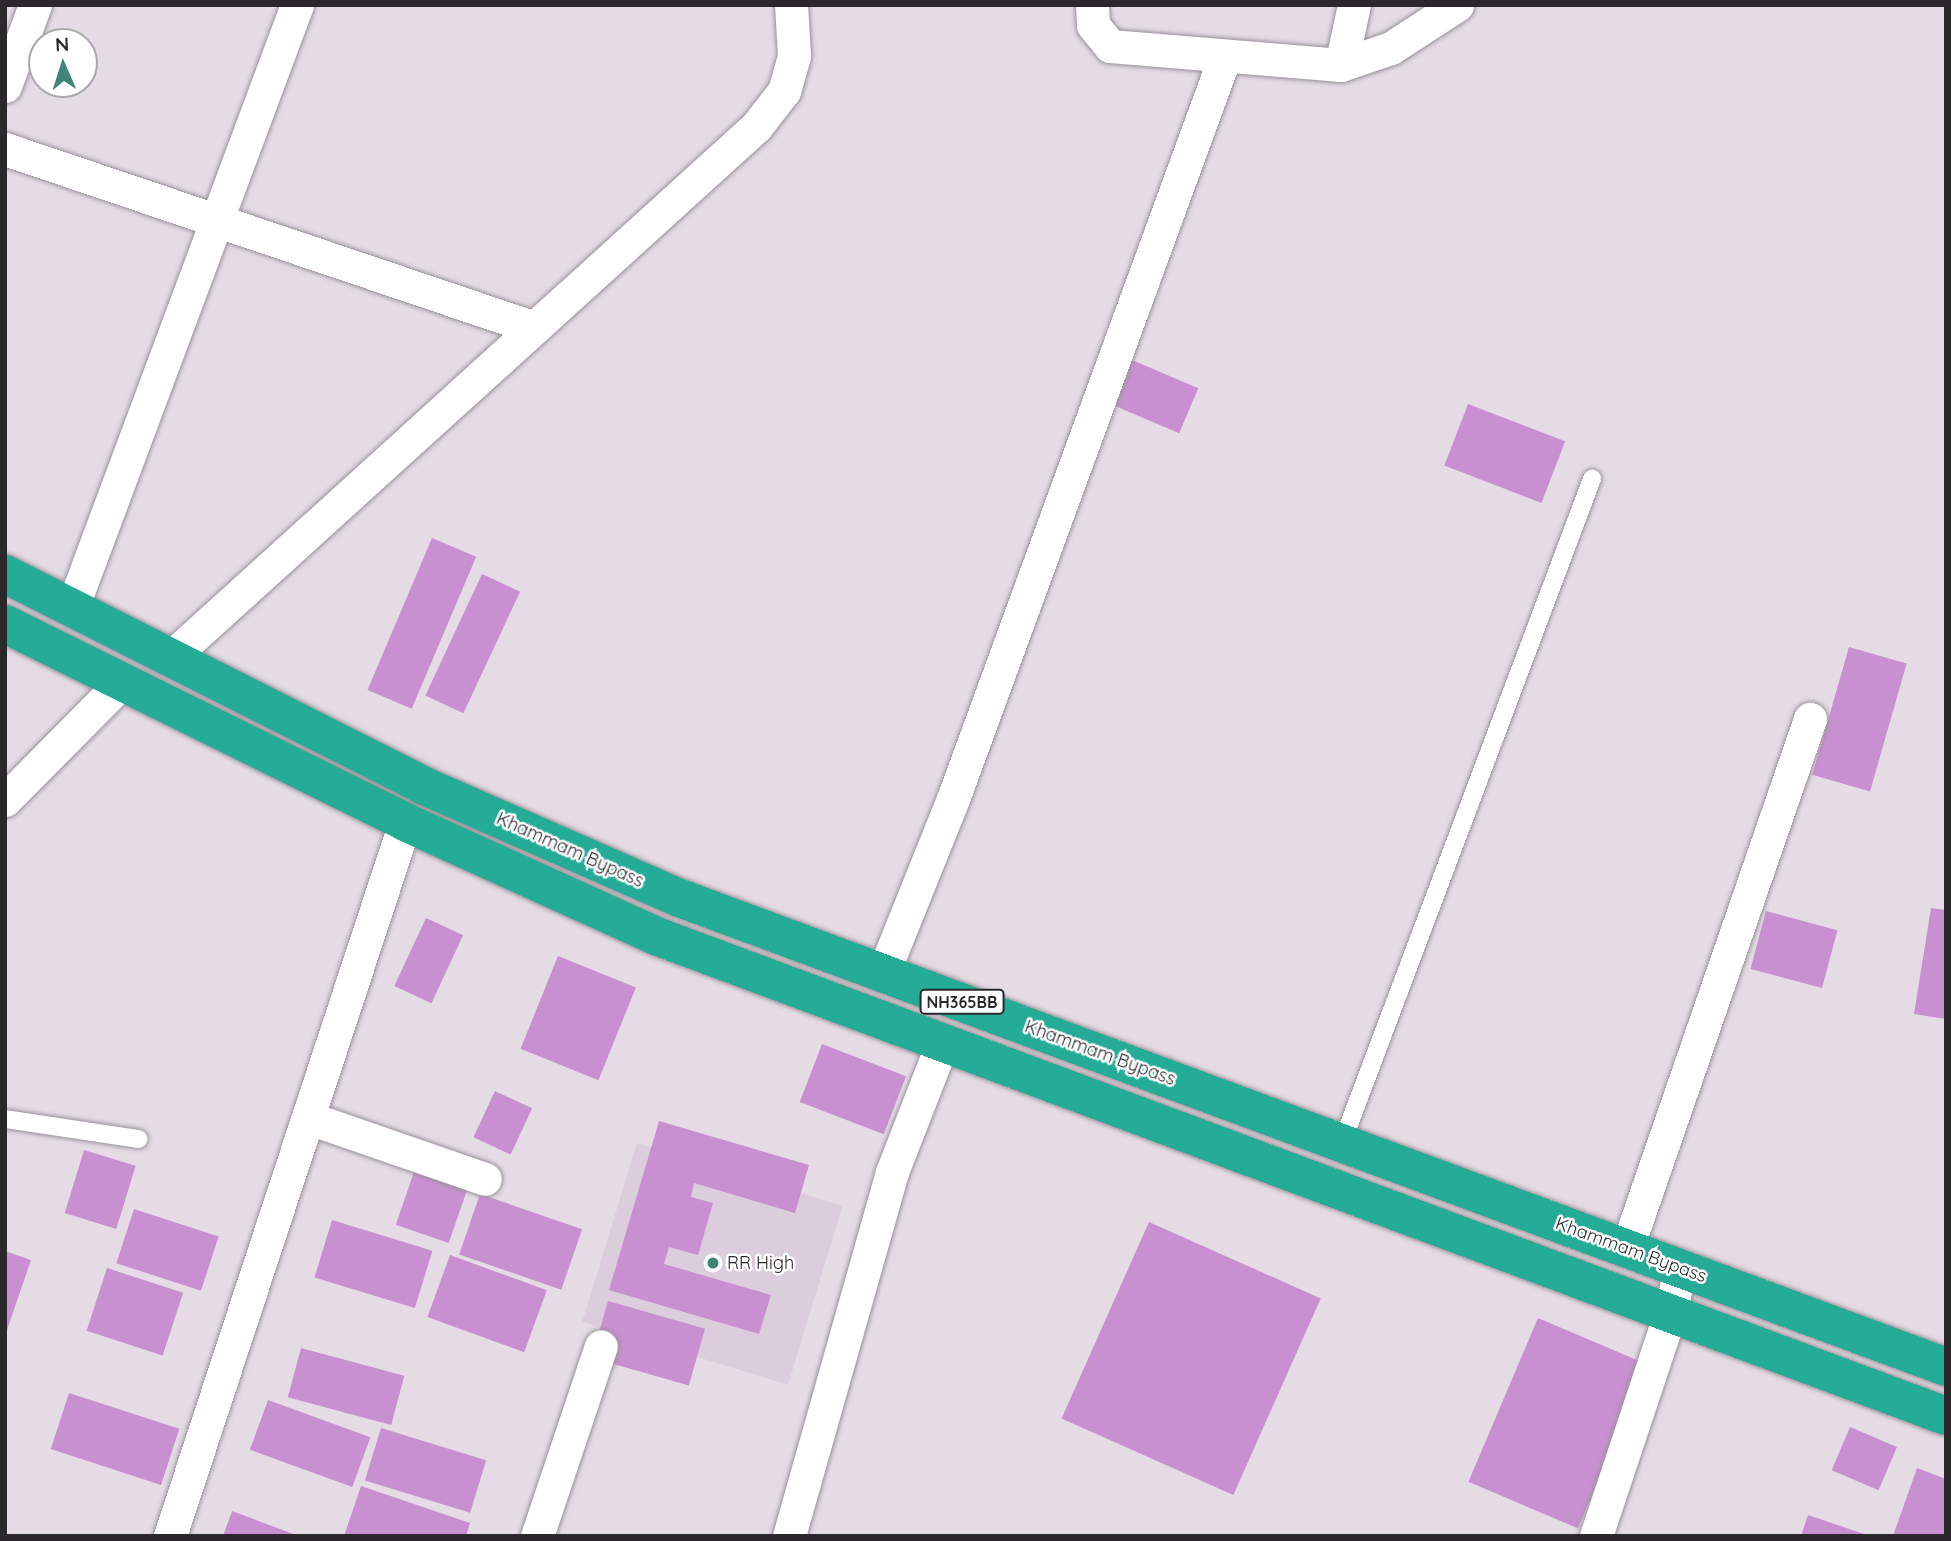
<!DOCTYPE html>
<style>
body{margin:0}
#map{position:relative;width:1951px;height:1541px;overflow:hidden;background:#e4dbe5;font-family:Quicksand,sans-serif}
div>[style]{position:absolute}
.built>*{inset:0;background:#dbcddc;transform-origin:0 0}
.building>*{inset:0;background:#c890d0;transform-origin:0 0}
.roads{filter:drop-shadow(0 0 2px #99919a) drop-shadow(0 0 2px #99919a)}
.lane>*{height:18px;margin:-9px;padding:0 9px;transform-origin:9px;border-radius:9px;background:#fff}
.street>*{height:33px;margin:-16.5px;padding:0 16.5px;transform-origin:16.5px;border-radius:16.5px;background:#fff}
.highway>*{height:38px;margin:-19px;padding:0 19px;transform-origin:19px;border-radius:19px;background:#24ac97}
.dots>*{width:19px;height:19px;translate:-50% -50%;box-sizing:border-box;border:4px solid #fff;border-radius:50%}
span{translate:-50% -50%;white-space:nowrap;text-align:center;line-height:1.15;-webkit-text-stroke:5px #fff;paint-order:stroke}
.shield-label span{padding:2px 5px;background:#fff;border:2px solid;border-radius:5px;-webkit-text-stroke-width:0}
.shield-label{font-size:16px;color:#2b282c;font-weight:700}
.street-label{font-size:18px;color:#2b282c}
.poi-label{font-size:18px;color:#2b282c}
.left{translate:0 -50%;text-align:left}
.frame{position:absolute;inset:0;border:7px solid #2b282c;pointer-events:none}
.north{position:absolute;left:28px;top:28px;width:70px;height:70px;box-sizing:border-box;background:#fff;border:2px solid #aaa9ab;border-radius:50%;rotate:357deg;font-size:19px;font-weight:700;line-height:28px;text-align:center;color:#2b282c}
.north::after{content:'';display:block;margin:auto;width:24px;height:32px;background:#408477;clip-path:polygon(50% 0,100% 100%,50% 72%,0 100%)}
</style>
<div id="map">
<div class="built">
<div style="left:637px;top:1143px;width:215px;height:187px;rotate:17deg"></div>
</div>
<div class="building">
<div style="left:1132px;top:360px;width:72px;height:49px;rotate:23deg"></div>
<div style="left:1468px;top:404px;width:104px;height:66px;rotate:21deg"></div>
<div style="left:432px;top:538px;width:48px;height:165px;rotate:23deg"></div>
<div style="left:482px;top:574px;width:42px;height:134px;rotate:25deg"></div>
<div style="left:1849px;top:647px;width:60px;height:133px;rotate:16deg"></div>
<div style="clip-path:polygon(1931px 908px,1946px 910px,1946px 1019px,1914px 1014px)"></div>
<div style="left:1766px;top:911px;width:74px;height:60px;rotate:15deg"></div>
<div style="left:426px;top:918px;width:41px;height:75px;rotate:25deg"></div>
<div style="left:558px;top:956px;width:84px;height:100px;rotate:22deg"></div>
<div style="left:822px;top:1044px;width:90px;height:62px;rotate:21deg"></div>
<div style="left:495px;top:1091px;width:41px;height:51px;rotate:25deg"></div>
<div style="clip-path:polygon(659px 1121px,809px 1165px,795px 1213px,694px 1183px,691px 1197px,713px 1203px,698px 1255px,669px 1247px,664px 1264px,771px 1295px,759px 1334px,609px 1290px)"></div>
<div style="left:84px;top:1150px;width:54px;height:66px;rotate:17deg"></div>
<div style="left:415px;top:1169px;width:56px;height:59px;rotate:19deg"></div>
<div style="left:480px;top:1194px;width:108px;height:64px;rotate:19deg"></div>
<div style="left:134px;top:1209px;width:89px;height:57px;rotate:18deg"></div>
<div style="left:332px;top:1220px;width:105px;height:60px;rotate:17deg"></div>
<div style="left:1149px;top:1222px;width:188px;height:215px;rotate:24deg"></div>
<div style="clip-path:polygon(5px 1251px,31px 1260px,6px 1333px,5px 1333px)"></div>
<div style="left:450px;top:1255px;width:103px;height:66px;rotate:20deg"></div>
<div style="left:107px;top:1268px;width:80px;height:66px;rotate:18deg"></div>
<div style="left:608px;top:1301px;width:101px;height:59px;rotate:16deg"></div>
<div style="left:1538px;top:1318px;width:119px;height:178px;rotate:23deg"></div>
<div style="left:301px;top:1348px;width:107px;height:51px;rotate:15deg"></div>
<div style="left:69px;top:1393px;width:116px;height:59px;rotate:18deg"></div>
<div style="left:268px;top:1400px;width:109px;height:53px;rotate:20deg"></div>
<div style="left:1850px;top:1427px;width:51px;height:47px;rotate:23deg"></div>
<div style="left:381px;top:1428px;width:110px;height:55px;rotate:17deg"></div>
<div style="clip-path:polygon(1917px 1468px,1946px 1479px,1946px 1536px,1893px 1536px)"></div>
<div style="clip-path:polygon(361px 1486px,470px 1523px,466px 1536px,344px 1536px)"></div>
<div style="clip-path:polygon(232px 1511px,296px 1535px,296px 1536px,223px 1536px)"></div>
<div style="clip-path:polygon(1808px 1515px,1867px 1535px,1867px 1536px,1801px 1536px)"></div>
</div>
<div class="roads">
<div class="lane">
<div style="left:5px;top:1119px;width:135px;rotate:8.5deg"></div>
<div style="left:1342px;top:1143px;width:710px;rotate:-69.37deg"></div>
</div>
<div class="street">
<div style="left:1092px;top:5px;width:20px;rotate:87deg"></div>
<div style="left:1093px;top:25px;width:27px;rotate:51deg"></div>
<div style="left:1110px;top:46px;width:232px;rotate:4.7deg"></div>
<div style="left:1341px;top:65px;width:53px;rotate:-18.8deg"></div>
<div style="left:1391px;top:48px;width:79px;rotate:-33.1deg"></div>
<div style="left:1341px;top:65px;width:61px;rotate:-77.8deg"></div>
<div style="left:5px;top:86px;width:86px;rotate:-69.7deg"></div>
<div style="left:5px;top:149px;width:556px;rotate:18.66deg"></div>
<div style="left:72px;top:608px;width:644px;rotate:-69.54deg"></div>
<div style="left:169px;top:659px;width:792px;rotate:-42.19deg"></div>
<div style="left:756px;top:127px;width:46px;rotate:-52.1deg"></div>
<div style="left:784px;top:91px;width:37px;rotate:-74deg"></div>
<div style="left:794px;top:55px;width:50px;rotate:-93.4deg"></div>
<div style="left:5px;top:800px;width:165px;rotate:-45.2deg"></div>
<div style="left:883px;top:973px;width:188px;rotate:-68.1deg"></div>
<div style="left:953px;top:799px;width:788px;rotate:-69.89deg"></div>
<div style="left:309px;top:1118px;width:186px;rotate:19.1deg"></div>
<div style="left:1627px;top:1248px;width:560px;rotate:-70.92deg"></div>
<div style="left:170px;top:1536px;width:752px;rotate:-71.78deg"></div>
<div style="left:537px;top:1536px;width:200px;rotate:-71.4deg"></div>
<div style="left:789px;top:1536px;width:378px;rotate:-74.2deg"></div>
<div style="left:892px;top:1172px;width:137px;rotate:-68.7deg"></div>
<div style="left:1596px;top:1536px;width:234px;rotate:-71.6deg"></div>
<div style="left:1670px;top:1314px;width:47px;rotate:-77.7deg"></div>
</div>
<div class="highway">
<div style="left:5px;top:574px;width:467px;rotate:26.8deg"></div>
<div style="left:422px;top:785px;width:279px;rotate:23.7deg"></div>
<div style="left:677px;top:897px;width:1353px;rotate:20.32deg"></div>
<div style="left:5px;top:624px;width:446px;rotate:26.3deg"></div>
<div style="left:405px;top:822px;width:276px;rotate:24.4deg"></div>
<div style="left:656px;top:936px;width:1376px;rotate:20.41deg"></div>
</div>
</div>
<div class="dots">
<div style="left:713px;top:1263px;background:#408477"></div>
</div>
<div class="shield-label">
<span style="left:962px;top:1002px">NH365BB</span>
</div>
<div class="street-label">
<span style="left:570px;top:850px;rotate:24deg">Khammam Bypass</span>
<span style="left:1100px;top:1053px;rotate:20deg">Khammam Bypass</span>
<span style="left:1631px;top:1250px;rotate:20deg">Khammam Bypass</span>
</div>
<div class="poi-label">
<span class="left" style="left:727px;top:1263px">RR High</span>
</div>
<div class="frame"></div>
<div class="north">N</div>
</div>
